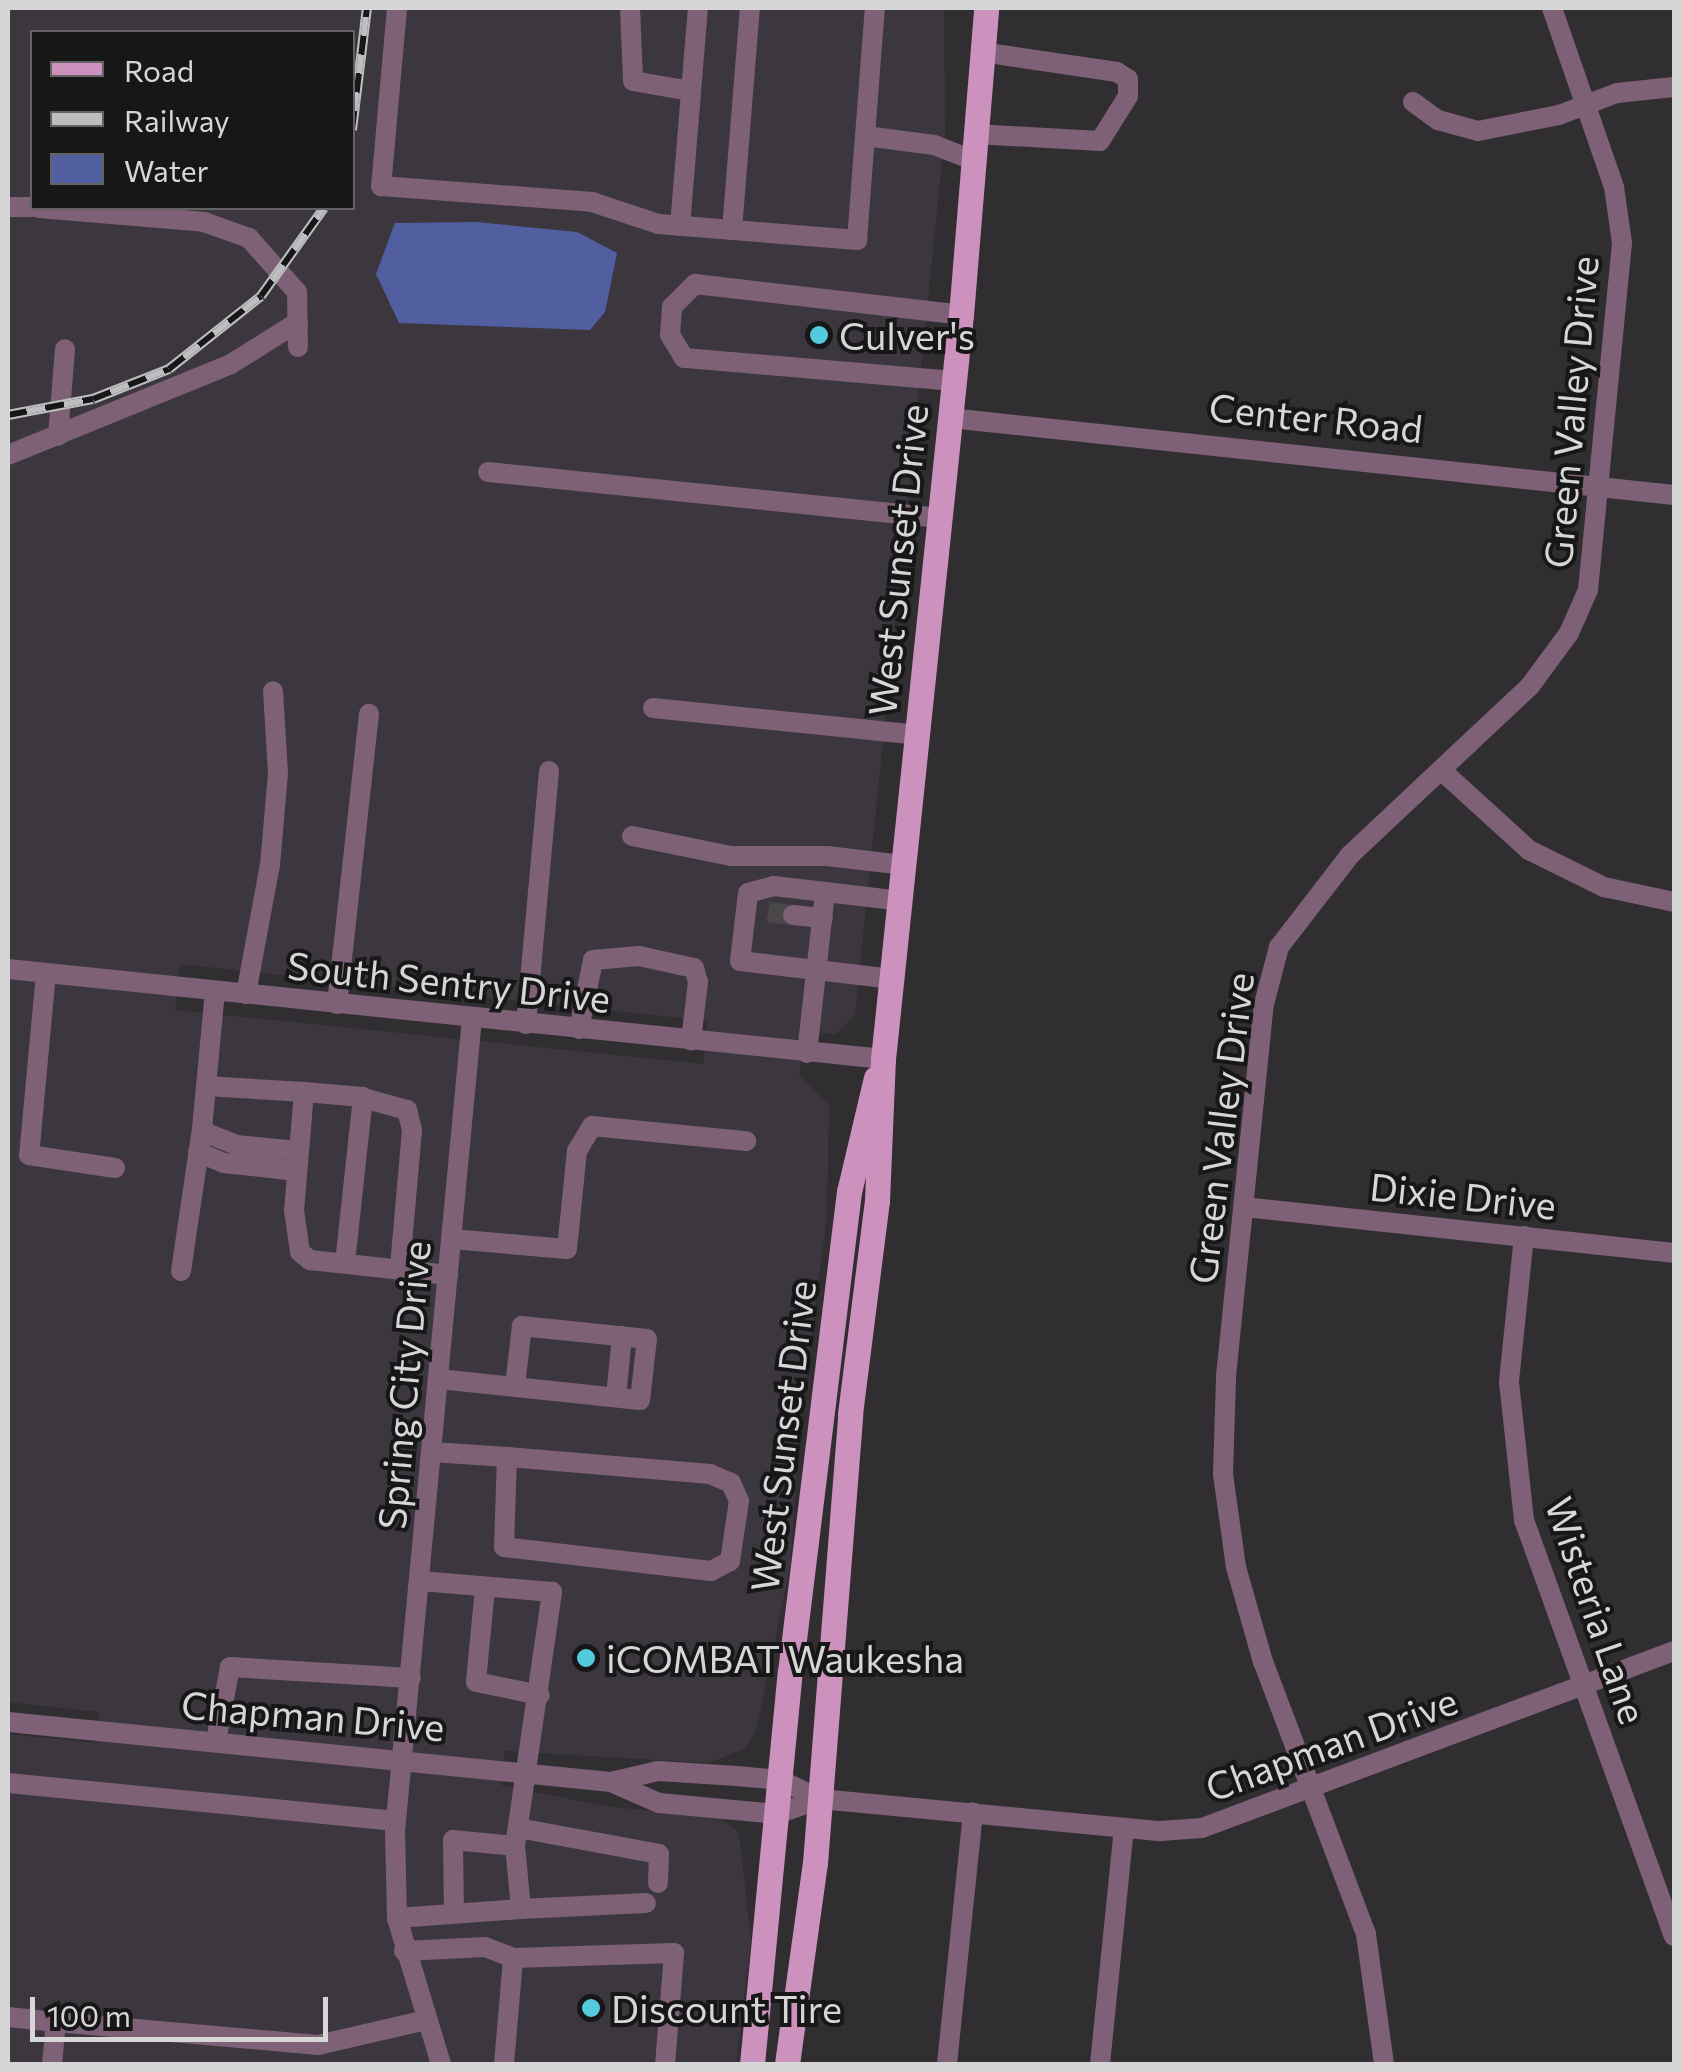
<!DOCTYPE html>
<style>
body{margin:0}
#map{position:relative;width:1682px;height:2072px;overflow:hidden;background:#302e31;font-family:Commissioner,sans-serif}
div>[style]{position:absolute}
.built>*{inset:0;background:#3c373f}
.water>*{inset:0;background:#515fa1}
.minor-tunnel>*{height:20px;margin-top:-10px;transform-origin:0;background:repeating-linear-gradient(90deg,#49474a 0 20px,transparent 0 30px)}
.minor>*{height:20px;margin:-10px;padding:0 10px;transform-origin:10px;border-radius:10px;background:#7e6176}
.major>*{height:25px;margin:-12.5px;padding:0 12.5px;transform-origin:12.5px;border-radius:12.5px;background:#cc92bd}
.rail>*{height:10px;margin-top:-5px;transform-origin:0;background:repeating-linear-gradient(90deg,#181718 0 19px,#bebdbf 0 38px);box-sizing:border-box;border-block:2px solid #bebdbf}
.dots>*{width:28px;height:28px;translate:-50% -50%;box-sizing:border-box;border:5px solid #181718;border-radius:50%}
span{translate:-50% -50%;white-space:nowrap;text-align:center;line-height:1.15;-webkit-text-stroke:8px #181718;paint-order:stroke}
.poi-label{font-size:38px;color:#d7d6d7}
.left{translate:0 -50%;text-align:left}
.street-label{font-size:38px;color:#d7d6d7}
.frame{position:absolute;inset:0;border:10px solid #d7d6d7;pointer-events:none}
.legend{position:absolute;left:30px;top:30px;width:325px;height:180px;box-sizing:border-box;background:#181718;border:2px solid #646364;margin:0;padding:12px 18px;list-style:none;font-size:30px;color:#d7d6d7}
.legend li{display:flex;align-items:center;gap:20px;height:50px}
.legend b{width:50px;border:2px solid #646364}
.scale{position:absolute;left:30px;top:1997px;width:298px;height:45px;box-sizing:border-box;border:5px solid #d7d6d7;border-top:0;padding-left:12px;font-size:30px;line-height:35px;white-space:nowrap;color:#d7d6d7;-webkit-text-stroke:8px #181718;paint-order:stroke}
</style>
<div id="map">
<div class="built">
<div style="clip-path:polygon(evenodd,8px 8px,944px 8px,945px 132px,855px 1015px,836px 1034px,806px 1032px,799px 1075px,829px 1104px,827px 1217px,801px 1413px,790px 1566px,756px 1731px,744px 1749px,709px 1763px,505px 1751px,501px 1785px,604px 1806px,720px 1818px,739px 1832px,751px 1940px,736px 2064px,8px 2064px,8px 1734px,95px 1743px,99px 1712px,8px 1702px,8px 8px,32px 32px,352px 32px,352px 208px,32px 208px,32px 32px,8px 8px,180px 964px,708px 1021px,703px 1064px,175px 1010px,180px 964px)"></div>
</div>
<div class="water">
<div style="clip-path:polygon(476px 222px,577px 232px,617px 253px,605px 312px,590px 330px,399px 323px,376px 274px,395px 223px)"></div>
</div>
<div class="minor-tunnel">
<div style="left:768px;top:912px;width:25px;rotate:7deg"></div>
</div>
<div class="minor">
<div style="left:397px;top:8px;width:179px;rotate:95.1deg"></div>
<div style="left:381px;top:186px;width:212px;rotate:4.3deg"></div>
<div style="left:592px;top:202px;width:70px;rotate:18.4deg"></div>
<div style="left:658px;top:224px;width:200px;rotate:4.6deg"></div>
<div style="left:857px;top:240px;width:233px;rotate:-85.6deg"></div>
<div style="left:630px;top:8px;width:73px;rotate:87.6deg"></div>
<div style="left:633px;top:81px;width:59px;rotate:9.8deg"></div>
<div style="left:1413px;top:102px;width:31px;rotate:36deg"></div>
<div style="left:1438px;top:120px;width:41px;rotate:15.4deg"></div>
<div style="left:1478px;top:131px;width:83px;rotate:-11.2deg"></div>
<div style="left:1559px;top:115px;width:62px;rotate:-20.8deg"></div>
<div style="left:1617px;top:93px;width:57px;rotate:-6deg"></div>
<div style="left:975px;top:134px;width:125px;rotate:3.2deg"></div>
<div style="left:1100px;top:141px;width:53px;rotate:-58.1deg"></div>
<div style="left:1128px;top:96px;width:17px;rotate:-90deg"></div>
<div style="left:1128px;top:79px;width:13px;rotate:-148deg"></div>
<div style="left:1117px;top:72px;width:136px;rotate:-171.6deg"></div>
<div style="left:865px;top:136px;width:70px;rotate:7.4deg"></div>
<div style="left:934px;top:145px;width:42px;rotate:21deg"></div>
<div style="left:8px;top:207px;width:24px"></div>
<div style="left:39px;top:208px;width:166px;rotate:4.8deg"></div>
<div style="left:204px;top:222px;width:48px;rotate:19.6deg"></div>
<div style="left:249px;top:238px;width:72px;rotate:48.4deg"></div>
<div style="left:297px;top:292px;width:55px;rotate:89deg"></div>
<div style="left:680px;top:226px;width:219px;rotate:-85.3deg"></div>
<div style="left:732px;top:230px;width:223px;rotate:-85.4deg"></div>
<div style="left:954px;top:381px;width:271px;rotate:-175.1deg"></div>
<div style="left:684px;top:358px;width:27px;rotate:-121deg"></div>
<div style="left:670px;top:335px;width:28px;rotate:-86deg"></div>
<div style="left:672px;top:307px;width:33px;rotate:-45deg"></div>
<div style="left:695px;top:284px;width:268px;rotate:6.6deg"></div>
<div style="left:950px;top:418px;width:728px;rotate:6.07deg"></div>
<div style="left:58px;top:436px;width:87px;rotate:-85.4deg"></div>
<div style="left:8px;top:455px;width:241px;rotate:-22.2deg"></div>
<div style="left:231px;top:364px;width:79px;rotate:-32.1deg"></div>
<div style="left:488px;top:472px;width:452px;rotate:5.8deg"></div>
<div style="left:653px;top:708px;width:265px;rotate:5.8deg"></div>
<div style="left:1441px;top:770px;width:119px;rotate:42.3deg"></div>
<div style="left:1529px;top:850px;width:84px;rotate:26.3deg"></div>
<div style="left:1604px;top:887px;width:72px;rotate:12.1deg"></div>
<div style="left:632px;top:836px;width:101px;rotate:11.4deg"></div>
<div style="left:731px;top:856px;width:96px"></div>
<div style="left:827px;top:856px;width:78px;rotate:6.7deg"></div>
<div style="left:793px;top:915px;width:30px;rotate:6deg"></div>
<div style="left:8px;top:969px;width:880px;rotate:5.87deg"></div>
<div style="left:46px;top:973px;width:183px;rotate:95.3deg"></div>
<div style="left:29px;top:1155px;width:87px;rotate:8.6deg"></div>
<div style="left:893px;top:979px;width:154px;rotate:-173.3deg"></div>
<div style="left:740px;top:961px;width:68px;rotate:-83.3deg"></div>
<div style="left:748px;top:893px;width:27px;rotate:-15deg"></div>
<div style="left:774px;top:886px;width:128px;rotate:6.7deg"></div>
<div style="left:215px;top:991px;width:95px;rotate:95.4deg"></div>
<div style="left:206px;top:1086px;width:98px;rotate:3.5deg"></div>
<div style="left:304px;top:1092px;width:118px;rotate:94.8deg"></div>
<div style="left:294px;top:1210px;width:42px;rotate:81.9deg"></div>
<div style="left:300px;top:1252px;width:13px;rotate:39deg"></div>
<div style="left:310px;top:1260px;width:139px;rotate:6.2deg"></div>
<div style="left:246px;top:994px;width:131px;rotate:-79.5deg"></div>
<div style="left:270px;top:865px;width:91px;rotate:-85deg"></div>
<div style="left:278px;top:774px;width:83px;rotate:-93.4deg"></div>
<div style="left:337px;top:1004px;width:292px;rotate:-83.7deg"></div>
<div style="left:526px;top:1024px;width:254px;rotate:-84.8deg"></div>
<div style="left:579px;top:1029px;width:70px;rotate:-78.5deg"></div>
<div style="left:593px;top:960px;width:46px;rotate:-5deg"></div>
<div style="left:639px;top:956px;width:56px;rotate:12.3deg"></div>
<div style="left:694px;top:968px;width:15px;rotate:74deg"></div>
<div style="left:698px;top:982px;width:59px;rotate:96.8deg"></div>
<div style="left:807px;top:1053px;width:162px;rotate:-83.6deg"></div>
<div style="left:206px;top:1086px;width:42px;rotate:95.4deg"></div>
<div style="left:202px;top:1128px;width:9px;rotate:41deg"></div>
<div style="left:209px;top:1134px;width:29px;rotate:22deg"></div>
<div style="left:236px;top:1145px;width:63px;rotate:5.4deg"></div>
<div style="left:304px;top:1092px;width:59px;rotate:4.8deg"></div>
<div style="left:363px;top:1097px;width:167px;rotate:96.2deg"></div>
<div style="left:363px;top:1098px;width:46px;rotate:15.3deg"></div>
<div style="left:407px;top:1110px;width:21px;rotate:76deg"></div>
<div style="left:412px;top:1130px;width:139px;rotate:95deg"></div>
<div style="left:198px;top:1152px;width:28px;rotate:23deg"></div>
<div style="left:224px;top:1163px;width:73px;rotate:6.3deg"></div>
<div style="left:1244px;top:1207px;width:432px;rotate:6.1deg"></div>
<div style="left:1524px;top:1236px;width:147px;rotate:95.9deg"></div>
<div style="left:1509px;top:1382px;width:139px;rotate:83.8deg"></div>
<div style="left:1524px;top:1520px;width:442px;rotate:70.2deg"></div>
<div style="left:452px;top:1239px;width:115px;rotate:5deg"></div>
<div style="left:567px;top:1249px;width:99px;rotate:-84.2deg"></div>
<div style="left:577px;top:1151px;width:29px;rotate:-59deg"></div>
<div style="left:592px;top:1126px;width:155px;rotate:5.6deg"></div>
<div style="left:181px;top:1271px;width:145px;rotate:-81.6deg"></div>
<div style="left:439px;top:1379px;width:202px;rotate:6deg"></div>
<div style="left:640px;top:1400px;width:61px;rotate:-83.5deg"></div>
<div style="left:647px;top:1339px;width:126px;rotate:-174.1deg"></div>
<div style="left:522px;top:1326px;width:60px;rotate:96.7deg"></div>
<div style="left:616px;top:1397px;width:61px;rotate:-84.4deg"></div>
<div style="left:432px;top:1452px;width:75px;rotate:3.8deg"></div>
<div style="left:507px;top:1457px;width:204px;rotate:4.8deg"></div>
<div style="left:710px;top:1474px;width:23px;rotate:23deg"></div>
<div style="left:731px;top:1483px;width:20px;rotate:66deg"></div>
<div style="left:739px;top:1501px;width:61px;rotate:98.5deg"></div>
<div style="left:730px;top:1561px;width:21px;rotate:152deg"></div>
<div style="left:711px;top:1571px;width:208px;rotate:-173.4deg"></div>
<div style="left:504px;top:1547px;width:90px;rotate:-88.1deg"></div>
<div style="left:485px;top:1588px;width:94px;rotate:95.5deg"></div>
<div style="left:476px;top:1682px;width:65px;rotate:11.5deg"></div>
<div style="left:8px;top:1722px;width:606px;rotate:5.68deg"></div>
<div style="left:611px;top:1782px;width:52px;rotate:23.6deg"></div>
<div style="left:659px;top:1803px;width:119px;rotate:5.3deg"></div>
<div style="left:777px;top:1814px;width:46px;rotate:-19.2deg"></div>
<div style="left:216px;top:1741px;width:75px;rotate:-79.3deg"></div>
<div style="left:230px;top:1667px;width:181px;rotate:3.5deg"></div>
<div style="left:611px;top:1782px;width:48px;rotate:-13.2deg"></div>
<div style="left:658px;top:1771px;width:79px;rotate:3.6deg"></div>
<div style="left:737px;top:1776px;width:43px;rotate:5.3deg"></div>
<div style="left:780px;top:1780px;width:44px;rotate:25.4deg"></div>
<div style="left:820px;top:1799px;width:342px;rotate:5.4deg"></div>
<div style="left:1160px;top:1831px;width:42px;rotate:-4.1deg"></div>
<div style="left:1202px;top:1828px;width:504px;rotate:-20.56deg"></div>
<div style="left:8px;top:1783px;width:390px;rotate:5.6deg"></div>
<div style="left:518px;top:1828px;width:143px;rotate:10.4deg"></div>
<div style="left:659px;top:1854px;width:29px;rotate:92deg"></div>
<div style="left:521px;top:1909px;width:125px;rotate:-2.7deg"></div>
<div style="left:454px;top:1913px;width:73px;rotate:-90.8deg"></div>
<div style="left:453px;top:1840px;width:62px;rotate:5.5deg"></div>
<div style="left:397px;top:1918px;width:124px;rotate:-4.2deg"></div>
<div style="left:521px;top:1909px;width:63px;rotate:-95.4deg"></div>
<div style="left:515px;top:1846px;width:257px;rotate:-81.7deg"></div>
<div style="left:552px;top:1592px;width:132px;rotate:-175.2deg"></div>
<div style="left:404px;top:1951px;width:81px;rotate:-2.8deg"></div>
<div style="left:485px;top:1947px;width:30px;rotate:21deg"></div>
<div style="left:513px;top:1958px;width:161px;rotate:-1.8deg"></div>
<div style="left:674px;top:1953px;width:111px;rotate:94.6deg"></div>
<div style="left:8px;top:2017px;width:48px;rotate:5.9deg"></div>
<div style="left:56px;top:2022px;width:42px;rotate:95.4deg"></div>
<div style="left:56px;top:2022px;width:263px;rotate:5deg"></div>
<div style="left:318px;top:2045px;width:111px;rotate:-13deg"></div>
<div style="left:441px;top:2064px;width:152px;rotate:-106.8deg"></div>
<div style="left:397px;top:1918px;width:87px;rotate:-91.3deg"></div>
<div style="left:395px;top:1831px;width:817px;rotate:-84.59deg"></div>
<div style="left:504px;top:2064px;width:106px;rotate:-85.1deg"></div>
<div style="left:947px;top:2064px;width:253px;rotate:-84.1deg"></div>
<div style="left:1100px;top:2064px;width:237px;rotate:-84.2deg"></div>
<div style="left:1384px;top:2064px;width:131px;rotate:-97.9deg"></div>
<div style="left:1366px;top:1934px;width:291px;rotate:-110.7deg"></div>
<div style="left:1263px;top:1662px;width:99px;rotate:-105.9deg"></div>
<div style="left:1236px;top:1567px;width:94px;rotate:-98deg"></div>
<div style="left:1223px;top:1474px;width:98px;rotate:-88.2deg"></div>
<div style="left:1226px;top:1376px;width:374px;rotate:-84.2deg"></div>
<div style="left:1264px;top:1004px;width:59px;rotate:-75.3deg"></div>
<div style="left:1279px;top:947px;width:116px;rotate:-52.3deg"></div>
<div style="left:1350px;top:855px;width:247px;rotate:-43.2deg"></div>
<div style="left:1530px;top:686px;width:66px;rotate:-53.7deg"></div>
<div style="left:1569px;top:633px;width:47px;rotate:-66.2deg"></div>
<div style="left:1588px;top:590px;width:349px;rotate:-84.4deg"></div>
<div style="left:1622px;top:243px;width:57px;rotate:-98.1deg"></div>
<div style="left:1614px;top:187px;width:189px;rotate:-109.1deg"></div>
</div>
<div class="major">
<div style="left:752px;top:2064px;width:394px;rotate:-84.5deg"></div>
<div style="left:790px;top:1672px;width:484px;rotate:-83deg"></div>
<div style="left:849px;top:1192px;width:117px;rotate:-76.7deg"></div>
<div style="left:787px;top:2064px;width:203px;rotate:-82.1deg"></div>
<div style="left:815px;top:1863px;width:450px;rotate:-85.5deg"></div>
<div style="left:850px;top:1414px;width:215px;rotate:-82.8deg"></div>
<div style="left:877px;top:1201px;width:142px;rotate:-87.6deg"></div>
<div style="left:883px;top:1059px;width:748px;rotate:-84.02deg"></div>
<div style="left:961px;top:315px;width:308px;rotate:-85.3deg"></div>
</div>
<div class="rail">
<div style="left:352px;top:130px;width:123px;rotate:-83deg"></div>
<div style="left:8px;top:415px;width:86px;rotate:-10.7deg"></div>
<div style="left:93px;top:399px;width:82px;rotate:-21.5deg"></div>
<div style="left:169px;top:369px;width:117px;rotate:-38.4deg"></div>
<div style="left:261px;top:296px;width:108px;rotate:-54.4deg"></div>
</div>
<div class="dots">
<div style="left:819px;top:335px;background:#54cadd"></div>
<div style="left:586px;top:1658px;background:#54cadd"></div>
<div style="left:591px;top:2008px;background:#54cadd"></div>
</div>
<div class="poi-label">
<span class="left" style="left:839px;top:335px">Culver's</span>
<span class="left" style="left:606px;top:1658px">iCOMBAT Waukesha</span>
<span class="left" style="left:611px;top:2008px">Discount Tire</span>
</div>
<div class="street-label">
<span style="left:1570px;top:412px;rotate:-85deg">Green Valley Drive</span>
<span style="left:1316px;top:417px;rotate:6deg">Center Road</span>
<span style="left:897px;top:560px;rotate:-84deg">West Sunset Drive</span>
<span style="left:449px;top:981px;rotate:6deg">South Sentry Drive</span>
<span style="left:1220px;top:1128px;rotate:-83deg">Green Valley Drive</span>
<span style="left:1463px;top:1195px;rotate:6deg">Dixie Drive</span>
<span style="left:403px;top:1385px;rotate:-85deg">Spring City Drive</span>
<span style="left:782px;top:1436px;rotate:-83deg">West Sunset Drive</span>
<span style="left:1597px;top:1610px;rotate:71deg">Wisteria Lane</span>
<span style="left:313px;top:1715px;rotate:5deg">Chapman Drive</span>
<span style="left:1331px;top:1743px;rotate:-20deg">Chapman Drive</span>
</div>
<div class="frame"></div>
<ul class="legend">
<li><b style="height:12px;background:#cc92bd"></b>Road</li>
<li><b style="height:12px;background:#bebdbf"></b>Railway</li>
<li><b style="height:28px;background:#515fa1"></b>Water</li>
</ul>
<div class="scale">100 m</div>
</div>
